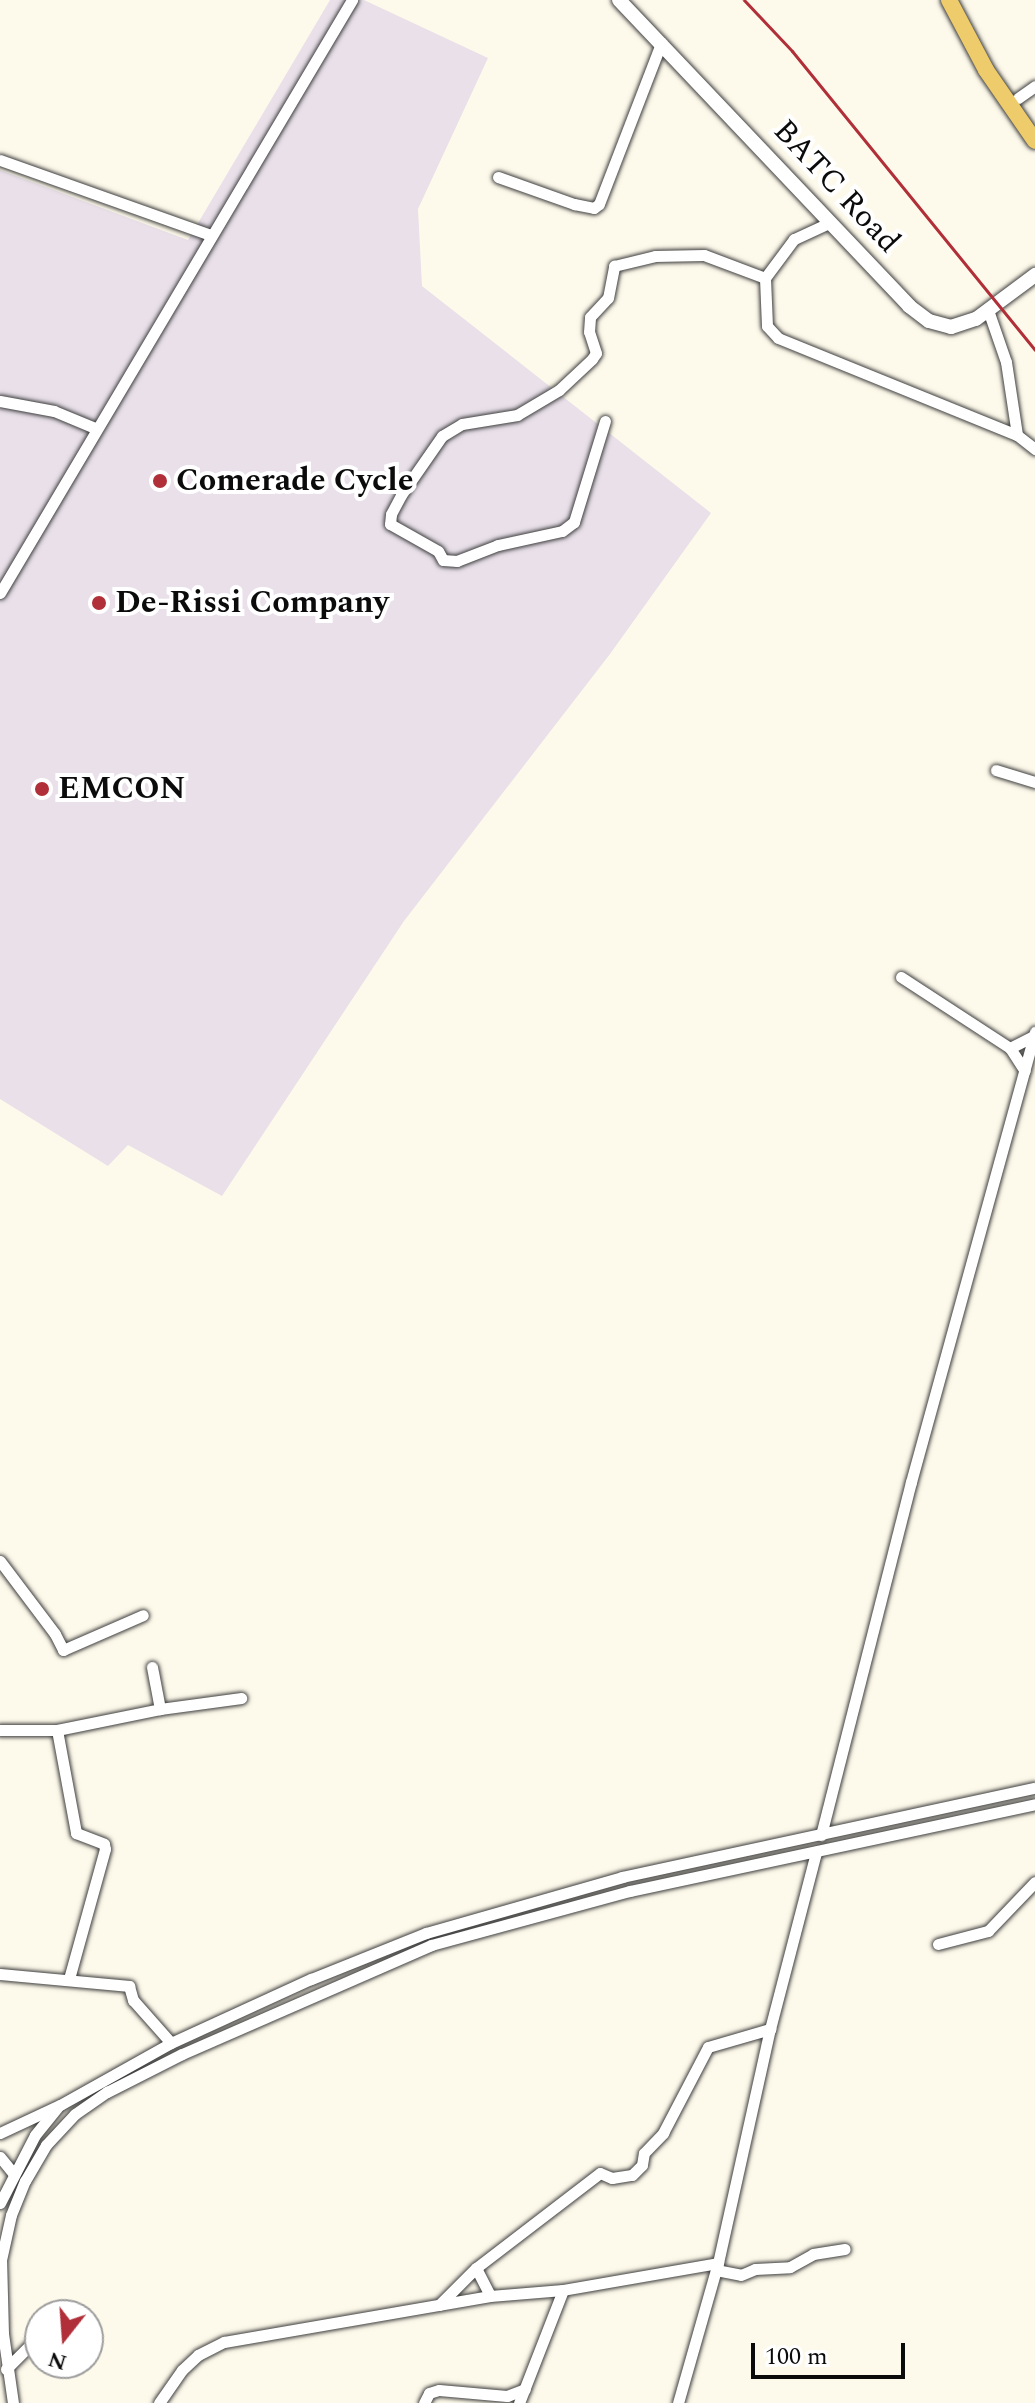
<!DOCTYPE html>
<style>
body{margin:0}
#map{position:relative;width:1035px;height:2403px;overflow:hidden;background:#fefaeb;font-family:Spectral,serif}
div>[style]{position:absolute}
.industrial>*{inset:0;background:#e9e0ea}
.roads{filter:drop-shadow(0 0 2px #3e3e3e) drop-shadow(0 0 2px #3e3e3e)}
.minor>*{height:11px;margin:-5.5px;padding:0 5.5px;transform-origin:5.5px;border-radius:5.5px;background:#fff}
.tertiary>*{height:14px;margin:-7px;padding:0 7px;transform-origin:7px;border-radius:7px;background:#fff}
.primary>*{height:16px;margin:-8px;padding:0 8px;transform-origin:8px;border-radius:8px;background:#eecb6b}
.rail>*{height:3px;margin:-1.5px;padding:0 1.5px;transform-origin:1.5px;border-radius:1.5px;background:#b02f38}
.dots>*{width:22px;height:22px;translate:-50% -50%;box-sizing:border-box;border:4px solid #fff;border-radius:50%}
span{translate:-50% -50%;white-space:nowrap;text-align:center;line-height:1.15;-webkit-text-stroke:8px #fff;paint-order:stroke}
.street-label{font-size:32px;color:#0b0b0b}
.poi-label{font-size:32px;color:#0b0b0b;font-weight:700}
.left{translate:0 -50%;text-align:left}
.north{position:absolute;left:24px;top:2299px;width:80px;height:80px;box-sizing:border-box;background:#fff;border:2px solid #9d9d9d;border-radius:50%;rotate:197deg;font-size:22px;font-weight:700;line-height:32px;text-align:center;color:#0b0b0b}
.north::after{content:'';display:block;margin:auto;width:28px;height:36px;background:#b02f38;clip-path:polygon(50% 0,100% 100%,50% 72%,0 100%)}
.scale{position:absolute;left:751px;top:2343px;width:154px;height:36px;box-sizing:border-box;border:4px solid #0b0b0b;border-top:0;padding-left:10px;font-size:24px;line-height:28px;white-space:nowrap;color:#0b0b0b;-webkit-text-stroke:6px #fff;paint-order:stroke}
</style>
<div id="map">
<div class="industrial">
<div style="clip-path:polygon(330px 0,364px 0,488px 58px,418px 209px,422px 286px,711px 513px,610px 654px,404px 921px,222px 1196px,128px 1145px,108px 1166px,0 1099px,0 170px,188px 240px)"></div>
</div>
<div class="roads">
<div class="minor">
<div style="left:1018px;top:98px;width:21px;rotate:-35deg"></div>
<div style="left:0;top:160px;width:224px;rotate:19.6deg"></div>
<div style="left:498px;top:177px;width:81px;rotate:19.6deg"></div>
<div style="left:574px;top:204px;width:20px;rotate:11deg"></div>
<div style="left:594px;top:208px;width:6px;rotate:-39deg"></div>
<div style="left:599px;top:204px;width:173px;rotate:-68.9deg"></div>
<div style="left:831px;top:222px;width:41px;rotate:155.3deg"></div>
<div style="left:794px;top:239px;width:49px;rotate:126.6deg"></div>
<div style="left:765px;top:278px;width:48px;rotate:87.6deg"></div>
<div style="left:767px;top:326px;width:16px;rotate:47deg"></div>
<div style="left:778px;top:338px;width:258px;rotate:22.1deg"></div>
<div style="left:1017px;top:435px;width:23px;rotate:38deg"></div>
<div style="left:988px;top:310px;width:55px;rotate:70.9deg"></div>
<div style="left:1006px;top:362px;width:74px;rotate:81.4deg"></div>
<div style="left:0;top:401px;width:55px;rotate:10.5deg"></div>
<div style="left:54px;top:411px;width:44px;rotate:22.5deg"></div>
<div style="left:605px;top:421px;width:106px;rotate:107.1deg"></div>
<div style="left:574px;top:522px;width:15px;rotate:143deg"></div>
<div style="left:562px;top:531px;width:66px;rotate:167.7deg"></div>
<div style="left:498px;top:545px;width:44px;rotate:158.7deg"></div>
<div style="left:457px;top:561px;width:14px;rotate:-176deg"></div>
<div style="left:443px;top:560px;width:10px;rotate:-119deg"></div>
<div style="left:438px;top:551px;width:55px;rotate:-150.6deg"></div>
<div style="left:390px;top:524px;width:10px;rotate:-84deg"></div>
<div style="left:391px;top:514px;width:21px;rotate:-62deg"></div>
<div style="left:401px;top:495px;width:72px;rotate:-55.2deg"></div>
<div style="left:442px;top:436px;width:23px;rotate:-31deg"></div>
<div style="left:462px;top:424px;width:56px;rotate:-9.3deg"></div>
<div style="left:517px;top:415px;width:49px;rotate:-30.8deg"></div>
<div style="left:559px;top:390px;width:45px;rotate:-43.2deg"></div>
<div style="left:592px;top:359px;width:7px;rotate:-56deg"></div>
<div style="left:596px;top:353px;width:22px;rotate:-108deg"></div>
<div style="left:589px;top:332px;width:15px;rotate:-86deg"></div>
<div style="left:590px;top:317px;width:26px;rotate:-47deg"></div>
<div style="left:608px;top:298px;width:33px;rotate:-79deg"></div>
<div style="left:614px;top:266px;width:42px;rotate:-13.7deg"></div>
<div style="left:655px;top:256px;width:49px;rotate:-1.2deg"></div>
<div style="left:704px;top:255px;width:65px;rotate:20.7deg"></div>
<div style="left:0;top:593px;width:690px;rotate:-59.31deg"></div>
<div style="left:996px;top:770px;width:41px;rotate:17.1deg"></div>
<div style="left:901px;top:977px;width:130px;rotate:33.1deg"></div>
<div style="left:1010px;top:1048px;width:27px;rotate:57deg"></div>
<div style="left:1010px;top:1048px;width:27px;rotate:-27deg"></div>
<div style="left:0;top:1561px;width:91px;rotate:53deg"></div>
<div style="left:55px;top:1634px;width:18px;rotate:63deg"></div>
<div style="left:63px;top:1650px;width:87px;rotate:-23.6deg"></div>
<div style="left:152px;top:1667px;width:43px;rotate:79.2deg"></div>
<div style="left:0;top:1730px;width:57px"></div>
<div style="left:57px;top:1730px;width:105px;rotate:-11.5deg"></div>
<div style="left:160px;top:1709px;width:82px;rotate:-7.7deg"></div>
<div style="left:57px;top:1730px;width:105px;rotate:79.5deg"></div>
<div style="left:76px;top:1833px;width:30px;rotate:21deg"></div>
<div style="left:104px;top:1844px;width:5px;rotate:79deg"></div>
<div style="left:105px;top:1849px;width:135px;rotate:105.5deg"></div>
<div style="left:821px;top:1835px;width:364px;rotate:-75.7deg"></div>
<div style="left:911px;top:1482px;width:467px;rotate:-74.6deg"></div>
<div style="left:938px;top:1944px;width:52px;rotate:-14.6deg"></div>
<div style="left:988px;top:1931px;width:68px;rotate:-46.2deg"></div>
<div style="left:0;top:1974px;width:130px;rotate:5.3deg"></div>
<div style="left:129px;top:1986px;width:15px;rotate:74deg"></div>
<div style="left:133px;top:2000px;width:57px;rotate:48.5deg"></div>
<div style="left:0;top:2133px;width:66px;rotate:-25deg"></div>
<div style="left:60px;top:2105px;width:127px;rotate:-29.2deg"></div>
<div style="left:171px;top:2043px;width:154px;rotate:-24.6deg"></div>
<div style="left:311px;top:1979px;width:124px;rotate:-21.8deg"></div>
<div style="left:426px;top:1933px;width:204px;rotate:-15.9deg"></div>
<div style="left:622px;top:1877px;width:422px;rotate:-12.2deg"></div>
<div style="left:0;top:2157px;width:21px;rotate:51deg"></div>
<div style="left:0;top:2203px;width:76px;rotate:-62.8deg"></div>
<div style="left:35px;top:2135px;width:35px;rotate:-51deg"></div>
<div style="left:476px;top:2268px;width:31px;rotate:63deg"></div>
<div style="left:716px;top:2270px;width:25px;rotate:11deg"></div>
<div style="left:741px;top:2275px;width:15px;rotate:-23deg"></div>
<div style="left:755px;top:2269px;width:35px;rotate:-3deg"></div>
<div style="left:790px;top:2267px;width:26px;rotate:-29deg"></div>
<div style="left:813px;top:2254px;width:32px;rotate:-9deg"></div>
<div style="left:439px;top:2305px;width:52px;rotate:-45deg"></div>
<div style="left:476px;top:2268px;width:156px;rotate:-37.5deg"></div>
<div style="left:600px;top:2173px;width:13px;rotate:23deg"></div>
<div style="left:612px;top:2178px;width:20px;rotate:-9deg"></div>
<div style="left:632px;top:2175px;width:14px;rotate:-45deg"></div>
<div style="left:642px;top:2165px;width:12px;rotate:-81deg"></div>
<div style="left:644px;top:2153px;width:28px;rotate:-46deg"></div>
<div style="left:663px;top:2133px;width:97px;rotate:-62.4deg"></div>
<div style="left:708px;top:2047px;width:65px;rotate:-16.2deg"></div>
<div style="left:6px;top:2369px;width:47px;rotate:-45deg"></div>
<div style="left:13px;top:2403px;width:70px;rotate:-98.2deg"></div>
<div style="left:3px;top:2334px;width:74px;rotate:-91.5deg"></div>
<div style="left:1px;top:2260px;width:46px;rotate:-77.5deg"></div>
<div style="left:11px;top:2215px;width:37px;rotate:-68deg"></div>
<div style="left:25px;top:2181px;width:42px;rotate:-59.7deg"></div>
<div style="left:46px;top:2145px;width:42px;rotate:-46.9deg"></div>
<div style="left:75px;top:2114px;width:39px;rotate:-35deg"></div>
<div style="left:107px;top:2092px;width:84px;rotate:-26.9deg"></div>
<div style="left:182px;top:2054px;width:272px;rotate:-23.6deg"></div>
<div style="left:431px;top:1945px;width:206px;rotate:-15.2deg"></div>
<div style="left:630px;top:1891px;width:414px;rotate:-12.1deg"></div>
<div style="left:159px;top:2403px;width:40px;rotate:-55.1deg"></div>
<div style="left:182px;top:2370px;width:22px;rotate:-43deg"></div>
<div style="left:198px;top:2355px;width:29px;rotate:-27deg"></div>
<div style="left:224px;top:2342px;width:270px;rotate:-9.8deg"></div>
<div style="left:490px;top:2296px;width:73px;rotate:-4.7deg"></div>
<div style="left:563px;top:2290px;width:157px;rotate:-9.9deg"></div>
<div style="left:424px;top:2403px;width:11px;rotate:-63deg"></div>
<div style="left:429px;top:2393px;width:10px;rotate:-17deg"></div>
<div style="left:439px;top:2390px;width:68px;rotate:5deg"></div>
<div style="left:507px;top:2396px;width:19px;rotate:-21deg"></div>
<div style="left:519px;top:2403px;width:121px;rotate:-68.7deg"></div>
<div style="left:678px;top:2403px;width:146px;rotate:-74.1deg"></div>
<div style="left:718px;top:2263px;width:240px;rotate:-77.5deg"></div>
<div style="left:770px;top:2029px;width:183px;rotate:-75.4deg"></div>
</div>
<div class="tertiary">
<div style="left:619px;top:0;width:422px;rotate:46.5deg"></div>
<div style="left:909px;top:306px;width:25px;rotate:37deg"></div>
<div style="left:929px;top:321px;width:23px;rotate:15deg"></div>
<div style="left:951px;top:327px;width:26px;rotate:-18deg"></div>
<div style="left:976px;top:319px;width:74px;rotate:-36.7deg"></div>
</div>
<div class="primary">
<div style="left:949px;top:0;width:79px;rotate:62.1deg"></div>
<div style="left:986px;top:70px;width:86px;rotate:55.4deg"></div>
</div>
</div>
<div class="rail">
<div style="left:744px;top:0;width:70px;rotate:46.7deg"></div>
<div style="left:792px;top:51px;width:385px;rotate:50.9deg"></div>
</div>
<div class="dots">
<div style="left:160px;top:481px;background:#b02f38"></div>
<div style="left:99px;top:603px;background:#b02f38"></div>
<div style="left:42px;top:789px;background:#b02f38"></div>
</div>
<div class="street-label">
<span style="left:836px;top:187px;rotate:47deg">BATC Road</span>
</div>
<div class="poi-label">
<span class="left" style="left:176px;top:481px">Comerade Cycle</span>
<span class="left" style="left:115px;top:603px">De-Rissi Company</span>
<span class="left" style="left:58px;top:789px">EMCON</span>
</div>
<div class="north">N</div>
<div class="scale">100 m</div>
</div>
